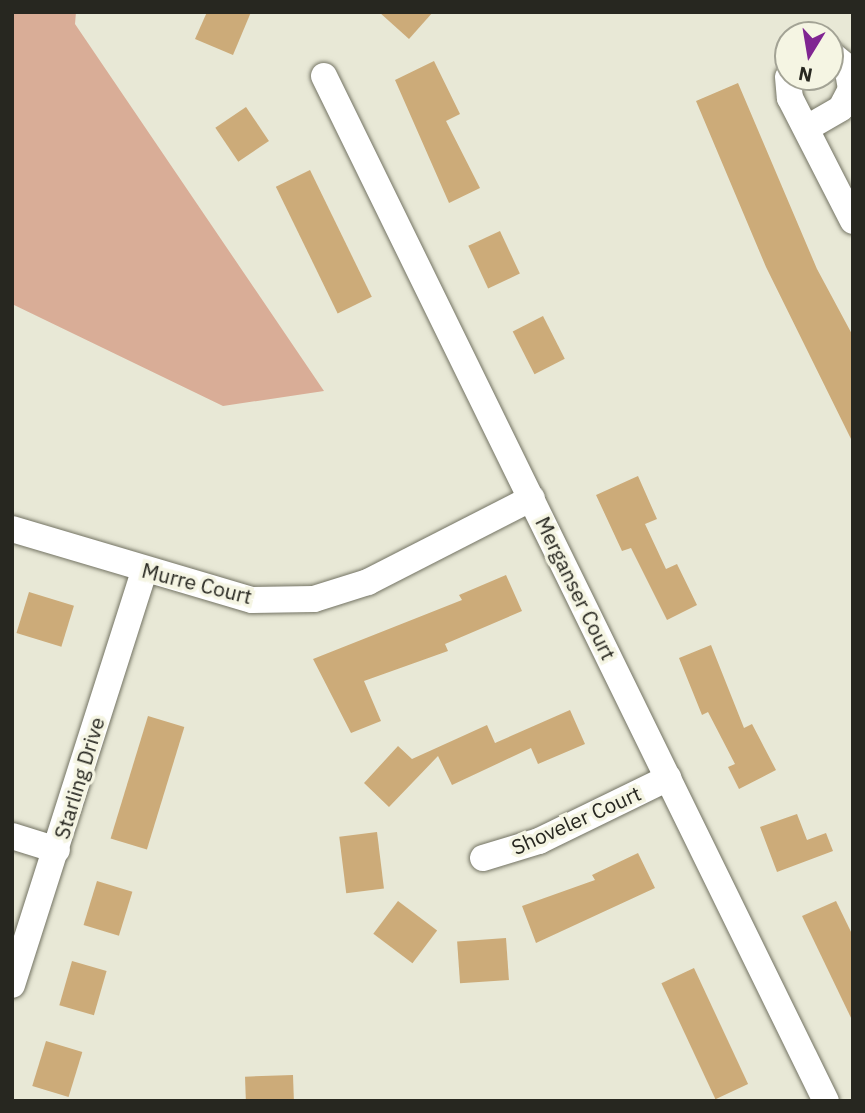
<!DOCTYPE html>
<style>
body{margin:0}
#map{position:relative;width:865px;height:1113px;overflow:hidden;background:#e8e8d6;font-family:"IBM Plex Sans",sans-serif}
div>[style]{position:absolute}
.green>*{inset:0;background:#d9ad97}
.building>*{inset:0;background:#ccab79;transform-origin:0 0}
.roads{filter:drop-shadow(0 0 2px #737363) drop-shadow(0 0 2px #737363)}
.street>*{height:26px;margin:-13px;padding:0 13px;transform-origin:13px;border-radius:13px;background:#fff}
span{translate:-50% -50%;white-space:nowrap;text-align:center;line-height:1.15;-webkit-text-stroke:7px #f5f5e3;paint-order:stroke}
.street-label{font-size:21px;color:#272720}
.frame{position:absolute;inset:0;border:14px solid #272720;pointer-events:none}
.north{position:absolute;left:774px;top:21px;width:70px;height:70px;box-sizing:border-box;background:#f5f5e3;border:2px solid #a3a395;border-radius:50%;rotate:191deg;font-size:19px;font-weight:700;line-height:28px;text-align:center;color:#272720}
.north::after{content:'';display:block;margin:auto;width:24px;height:32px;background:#802592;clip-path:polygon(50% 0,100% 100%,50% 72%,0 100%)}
</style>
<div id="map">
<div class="green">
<div style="clip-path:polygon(12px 12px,76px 12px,75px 24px,324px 391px,223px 406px,12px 304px)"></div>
</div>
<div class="building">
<div style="clip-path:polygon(207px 12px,251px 12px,233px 55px,195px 39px)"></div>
<div style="clip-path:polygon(379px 12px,433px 12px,409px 39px)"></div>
<div style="clip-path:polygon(434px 61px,460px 114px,446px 121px,480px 188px,449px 203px,395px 80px)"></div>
<div style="clip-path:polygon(738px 83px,817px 269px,853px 336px,853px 443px,766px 267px,696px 101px)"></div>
<div style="left:246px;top:107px;width:41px;height:37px;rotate:56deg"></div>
<div style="left:310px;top:170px;width:141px;height:38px;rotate:64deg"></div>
<div style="left:500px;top:231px;width:47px;height:35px;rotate:65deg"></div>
<div style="left:543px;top:316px;width:48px;height:34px;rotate:63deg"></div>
<div style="clip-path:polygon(638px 476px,657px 519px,645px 524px,666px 569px,677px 564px,697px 605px,667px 620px,631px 548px,622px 551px,596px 495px)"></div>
<div style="clip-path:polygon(506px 575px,522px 611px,445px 644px,448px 651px,364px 681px,381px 721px,351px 733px,313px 659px,462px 600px,459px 595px)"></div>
<div style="left:29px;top:592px;width:47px;height:43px;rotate:17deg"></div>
<div style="clip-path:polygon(711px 645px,744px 728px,752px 724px,776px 770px,739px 789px,728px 767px,735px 764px,708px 712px,702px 715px,679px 658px)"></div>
<div style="clip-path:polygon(570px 710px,585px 744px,538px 764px,531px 748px,452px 785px,438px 756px,389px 807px,364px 783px,398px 746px,412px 759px,487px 725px,495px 743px)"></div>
<div style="left:148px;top:716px;width:38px;height:128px;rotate:17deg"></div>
<div style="clip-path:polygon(797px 814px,807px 840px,826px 833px,833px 851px,777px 872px,760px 827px)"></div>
<div style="left:377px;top:832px;width:57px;height:38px;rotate:83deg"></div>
<div style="clip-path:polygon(638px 853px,655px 888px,536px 943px,522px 906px,595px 880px,592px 875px)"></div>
<div style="left:97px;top:881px;width:37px;height:46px;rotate:17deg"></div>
<div style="left:398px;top:901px;width:49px;height:41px;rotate:37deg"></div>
<div style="clip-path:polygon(836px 901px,853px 936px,853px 1022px,802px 916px)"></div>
<div style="left:506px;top:938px;width:42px;height:49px;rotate:86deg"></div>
<div style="left:72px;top:961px;width:36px;height:46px;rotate:16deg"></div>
<div style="left:694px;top:968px;width:128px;height:36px;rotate:65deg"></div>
<div style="left:46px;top:1041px;width:38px;height:47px;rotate:17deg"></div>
<div style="left:293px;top:1075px;width:26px;height:48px;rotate:88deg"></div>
</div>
<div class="roads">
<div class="street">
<div style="left:324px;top:76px;width:1141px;rotate:63.91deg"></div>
<div style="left:788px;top:77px;width:21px;rotate:85deg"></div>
<div style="left:790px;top:98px;width:138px;rotate:62.9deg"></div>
<div style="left:807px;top:128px;width:39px;rotate:-30deg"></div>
<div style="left:841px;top:108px;width:21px;rotate:-62deg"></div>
<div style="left:851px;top:89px;width:22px;rotate:-100deg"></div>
<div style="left:847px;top:67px;width:22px;rotate:-141deg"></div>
<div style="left:12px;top:529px;width:250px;rotate:16.5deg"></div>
<div style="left:252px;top:600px;width:62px;rotate:-0.9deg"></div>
<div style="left:314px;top:599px;width:57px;rotate:-17.5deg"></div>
<div style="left:368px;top:582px;width:184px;rotate:-27.1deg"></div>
<div style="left:12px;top:836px;width:47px;rotate:17.3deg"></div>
<div style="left:483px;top:858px;width:59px;rotate:-16.9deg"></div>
<div style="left:539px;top:841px;width:144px;rotate:-26deg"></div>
<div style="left:12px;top:985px;width:435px;rotate:-72.3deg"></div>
</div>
</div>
<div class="street-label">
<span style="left:197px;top:583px;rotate:14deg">Murre Court</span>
<span style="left:576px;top:588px;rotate:64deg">Merganser Court</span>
<span style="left:79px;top:778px;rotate:-73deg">Starling Drive</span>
<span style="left:576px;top:820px;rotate:-24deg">Shoveler Court</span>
</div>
<div class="frame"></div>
<div class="north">N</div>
</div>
